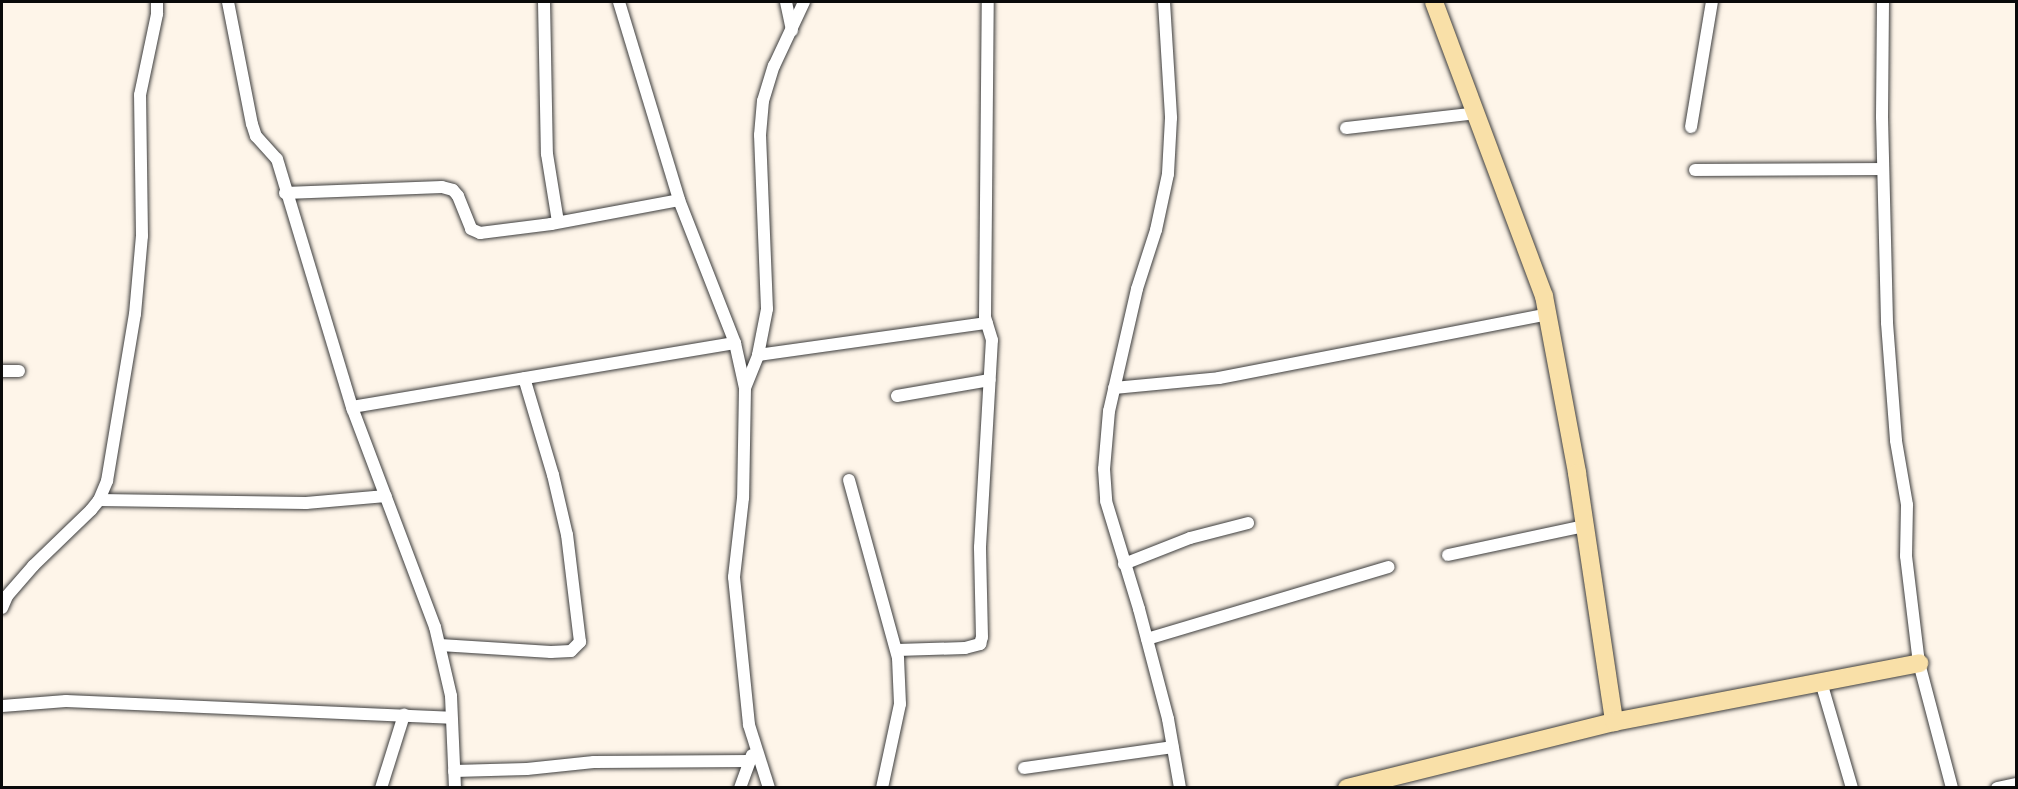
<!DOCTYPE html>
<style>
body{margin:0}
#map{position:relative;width:2018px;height:789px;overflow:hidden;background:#fef5e9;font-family:Merriweather,serif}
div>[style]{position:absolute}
.roads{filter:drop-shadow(0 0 2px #3d3d3d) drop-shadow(0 0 2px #3d3d3d)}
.street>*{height:12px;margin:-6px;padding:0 6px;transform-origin:6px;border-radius:6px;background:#fff}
.secondary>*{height:18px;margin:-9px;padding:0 9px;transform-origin:9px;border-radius:9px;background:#f9e0a8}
span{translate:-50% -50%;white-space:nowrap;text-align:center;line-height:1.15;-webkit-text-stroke:6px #fff;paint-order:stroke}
.frame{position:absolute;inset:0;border:3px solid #0a0a0a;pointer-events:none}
</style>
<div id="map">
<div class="roads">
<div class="street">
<div style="left:228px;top:2px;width:124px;rotate:78.9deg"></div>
<div style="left:252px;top:124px;width:13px;rotate:72deg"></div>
<div style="left:256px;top:136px;width:31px;rotate:48deg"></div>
<div style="left:277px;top:159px;width:262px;rotate:73.2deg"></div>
<div style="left:353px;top:410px;width:232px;rotate:69.3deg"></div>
<div style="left:435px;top:627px;width:71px;rotate:76.9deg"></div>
<div style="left:451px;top:696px;width:92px;rotate:87.5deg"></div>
<div style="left:544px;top:2px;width:152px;rotate:88.9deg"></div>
<div style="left:547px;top:154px;width:69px;rotate:80.8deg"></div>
<div style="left:619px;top:2px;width:207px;rotate:73.1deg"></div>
<div style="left:679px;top:200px;width:154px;rotate:68.6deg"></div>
<div style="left:735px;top:343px;width:46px;rotate:77.5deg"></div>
<div style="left:745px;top:388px;width:110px;rotate:91deg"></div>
<div style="left:743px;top:498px;width:80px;rotate:96.5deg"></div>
<div style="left:734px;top:577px;width:149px;rotate:84.2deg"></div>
<div style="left:749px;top:725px;width:66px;rotate:72.4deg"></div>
<div style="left:786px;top:2px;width:29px;rotate:78deg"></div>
<div style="left:1164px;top:2px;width:116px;rotate:86.5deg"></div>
<div style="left:1171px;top:118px;width:56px;rotate:93.1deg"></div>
<div style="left:1168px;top:174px;width:57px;rotate:102.1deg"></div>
<div style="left:1156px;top:230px;width:62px;rotate:107.9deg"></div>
<div style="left:1137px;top:289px;width:125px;rotate:102.9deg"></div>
<div style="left:1109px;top:411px;width:58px;rotate:94.9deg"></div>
<div style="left:1104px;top:469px;width:32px;rotate:86deg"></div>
<div style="left:1106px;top:501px;width:113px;rotate:73deg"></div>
<div style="left:1139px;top:609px;width:114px;rotate:75.2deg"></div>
<div style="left:1168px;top:719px;width:70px;rotate:80.1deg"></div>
<div style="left:1883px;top:2px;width:115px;rotate:90.5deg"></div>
<div style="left:1882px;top:117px;width:206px;rotate:88.6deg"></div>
<div style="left:1887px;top:323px;width:118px;rotate:85.6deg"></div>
<div style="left:1896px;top:441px;width:65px;rotate:80.2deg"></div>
<div style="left:1907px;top:505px;width:51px;rotate:91.1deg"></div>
<div style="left:1906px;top:556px;width:108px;rotate:83.1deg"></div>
<div style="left:1919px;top:663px;width:129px;rotate:75.2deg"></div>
<div style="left:1691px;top:127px;width:127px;rotate:-80.5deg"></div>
<div style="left:1346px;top:128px;width:132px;rotate:-6.5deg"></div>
<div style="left:1695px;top:170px;width:188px;rotate:-0.3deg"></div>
<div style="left:285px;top:193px;width:157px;rotate:-2.2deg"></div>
<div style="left:442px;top:187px;width:11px;rotate:15deg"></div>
<div style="left:453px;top:190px;width:8px;rotate:50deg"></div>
<div style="left:458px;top:196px;width:35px;rotate:68deg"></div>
<div style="left:471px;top:229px;width:10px;rotate:24deg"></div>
<div style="left:480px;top:233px;width:72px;rotate:-7.2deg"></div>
<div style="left:551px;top:224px;width:130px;rotate:-10.6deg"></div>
<div style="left:758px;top:355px;width:231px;rotate:-8deg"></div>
<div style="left:2px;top:371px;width:17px"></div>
<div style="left:745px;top:388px;width:35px;rotate:-68deg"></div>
<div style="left:758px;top:355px;width:47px;rotate:-78.9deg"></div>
<div style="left:767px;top:309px;width:174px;rotate:-92.3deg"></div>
<div style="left:760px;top:135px;width:34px;rotate:-85deg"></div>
<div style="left:763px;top:101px;width:37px;rotate:-73deg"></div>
<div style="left:774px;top:66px;width:71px;rotate:-64.9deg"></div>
<div style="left:1114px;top:388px;width:105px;rotate:-5.4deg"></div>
<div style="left:1219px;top:378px;width:334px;rotate:-11deg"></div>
<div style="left:897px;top:396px;width:94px;rotate:-9.8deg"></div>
<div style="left:352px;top:407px;width:388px;rotate:-9.5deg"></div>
<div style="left:849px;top:480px;width:185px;rotate:74.6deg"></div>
<div style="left:898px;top:658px;width:46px;rotate:87.5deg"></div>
<div style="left:900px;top:704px;width:86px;rotate:102.1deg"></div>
<div style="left:99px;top:500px;width:207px;rotate:0.8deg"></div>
<div style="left:306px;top:503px;width:80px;rotate:-5deg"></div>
<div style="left:1448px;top:555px;width:140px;rotate:-12deg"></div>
<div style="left:1124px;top:564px;width:71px;rotate:-21.5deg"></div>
<div style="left:1190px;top:538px;width:60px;rotate:-14.5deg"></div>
<div style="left:2px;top:608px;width:13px;rotate:-67deg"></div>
<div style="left:7px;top:596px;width:40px;rotate:-49deg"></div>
<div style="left:33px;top:566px;width:81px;rotate:-44deg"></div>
<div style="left:91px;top:510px;width:13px;rotate:-51deg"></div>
<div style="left:99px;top:500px;width:21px;rotate:-67deg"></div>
<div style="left:107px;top:481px;width:169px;rotate:-80.5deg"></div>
<div style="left:135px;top:314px;width:78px;rotate:-84.9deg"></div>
<div style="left:142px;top:236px;width:141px;rotate:-90.8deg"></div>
<div style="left:140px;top:95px;width:83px;rotate:-78.1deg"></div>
<div style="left:157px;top:14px;width:12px;rotate:-90deg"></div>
<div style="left:1147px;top:639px;width:252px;rotate:-16.6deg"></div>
<div style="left:440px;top:645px;width:111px;rotate:3.6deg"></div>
<div style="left:551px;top:652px;width:20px;rotate:-3deg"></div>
<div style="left:571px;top:651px;width:13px;rotate:-45deg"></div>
<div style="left:580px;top:642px;width:108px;rotate:-96.9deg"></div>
<div style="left:567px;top:535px;width:62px;rotate:-103.1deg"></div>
<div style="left:553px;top:475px;width:101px;rotate:-106.6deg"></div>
<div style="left:897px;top:650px;width:68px;rotate:-1.7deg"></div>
<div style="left:965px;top:648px;width:16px;rotate:-15deg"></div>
<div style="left:980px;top:644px;width:7px;rotate:-74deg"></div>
<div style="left:982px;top:637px;width:90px;rotate:-91.3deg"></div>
<div style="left:980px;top:547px;width:207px;rotate:-86.7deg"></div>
<div style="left:992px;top:340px;width:24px;rotate:-107deg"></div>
<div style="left:985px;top:317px;width:315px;rotate:-89.5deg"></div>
<div style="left:1821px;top:682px;width:110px;rotate:73.7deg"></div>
<div style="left:2px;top:706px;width:64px;rotate:-4.5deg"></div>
<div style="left:66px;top:701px;width:385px;rotate:2.5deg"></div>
<div style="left:1024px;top:768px;width:150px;rotate:-8deg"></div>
<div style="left:454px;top:771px;width:73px;rotate:-1.6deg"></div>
<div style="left:527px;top:769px;width:67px;rotate:-6deg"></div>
<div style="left:594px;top:762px;width:156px;rotate:-0.4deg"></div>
<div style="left:381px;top:788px;width:77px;rotate:-72.5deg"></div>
<div style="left:740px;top:788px;width:35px;rotate:-70deg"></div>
<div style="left:1997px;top:788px;width:19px;rotate:-12deg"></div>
</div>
<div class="secondary">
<div style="left:1434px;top:2px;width:314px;rotate:69.5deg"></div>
<div style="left:1544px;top:296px;width:180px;rotate:79.4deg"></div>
<div style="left:1577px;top:473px;width:252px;rotate:81.5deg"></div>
<div style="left:1347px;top:788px;width:275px;rotate:-13.9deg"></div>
<div style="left:1614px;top:722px;width:311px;rotate:-10.9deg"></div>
</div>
</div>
<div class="frame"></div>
</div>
